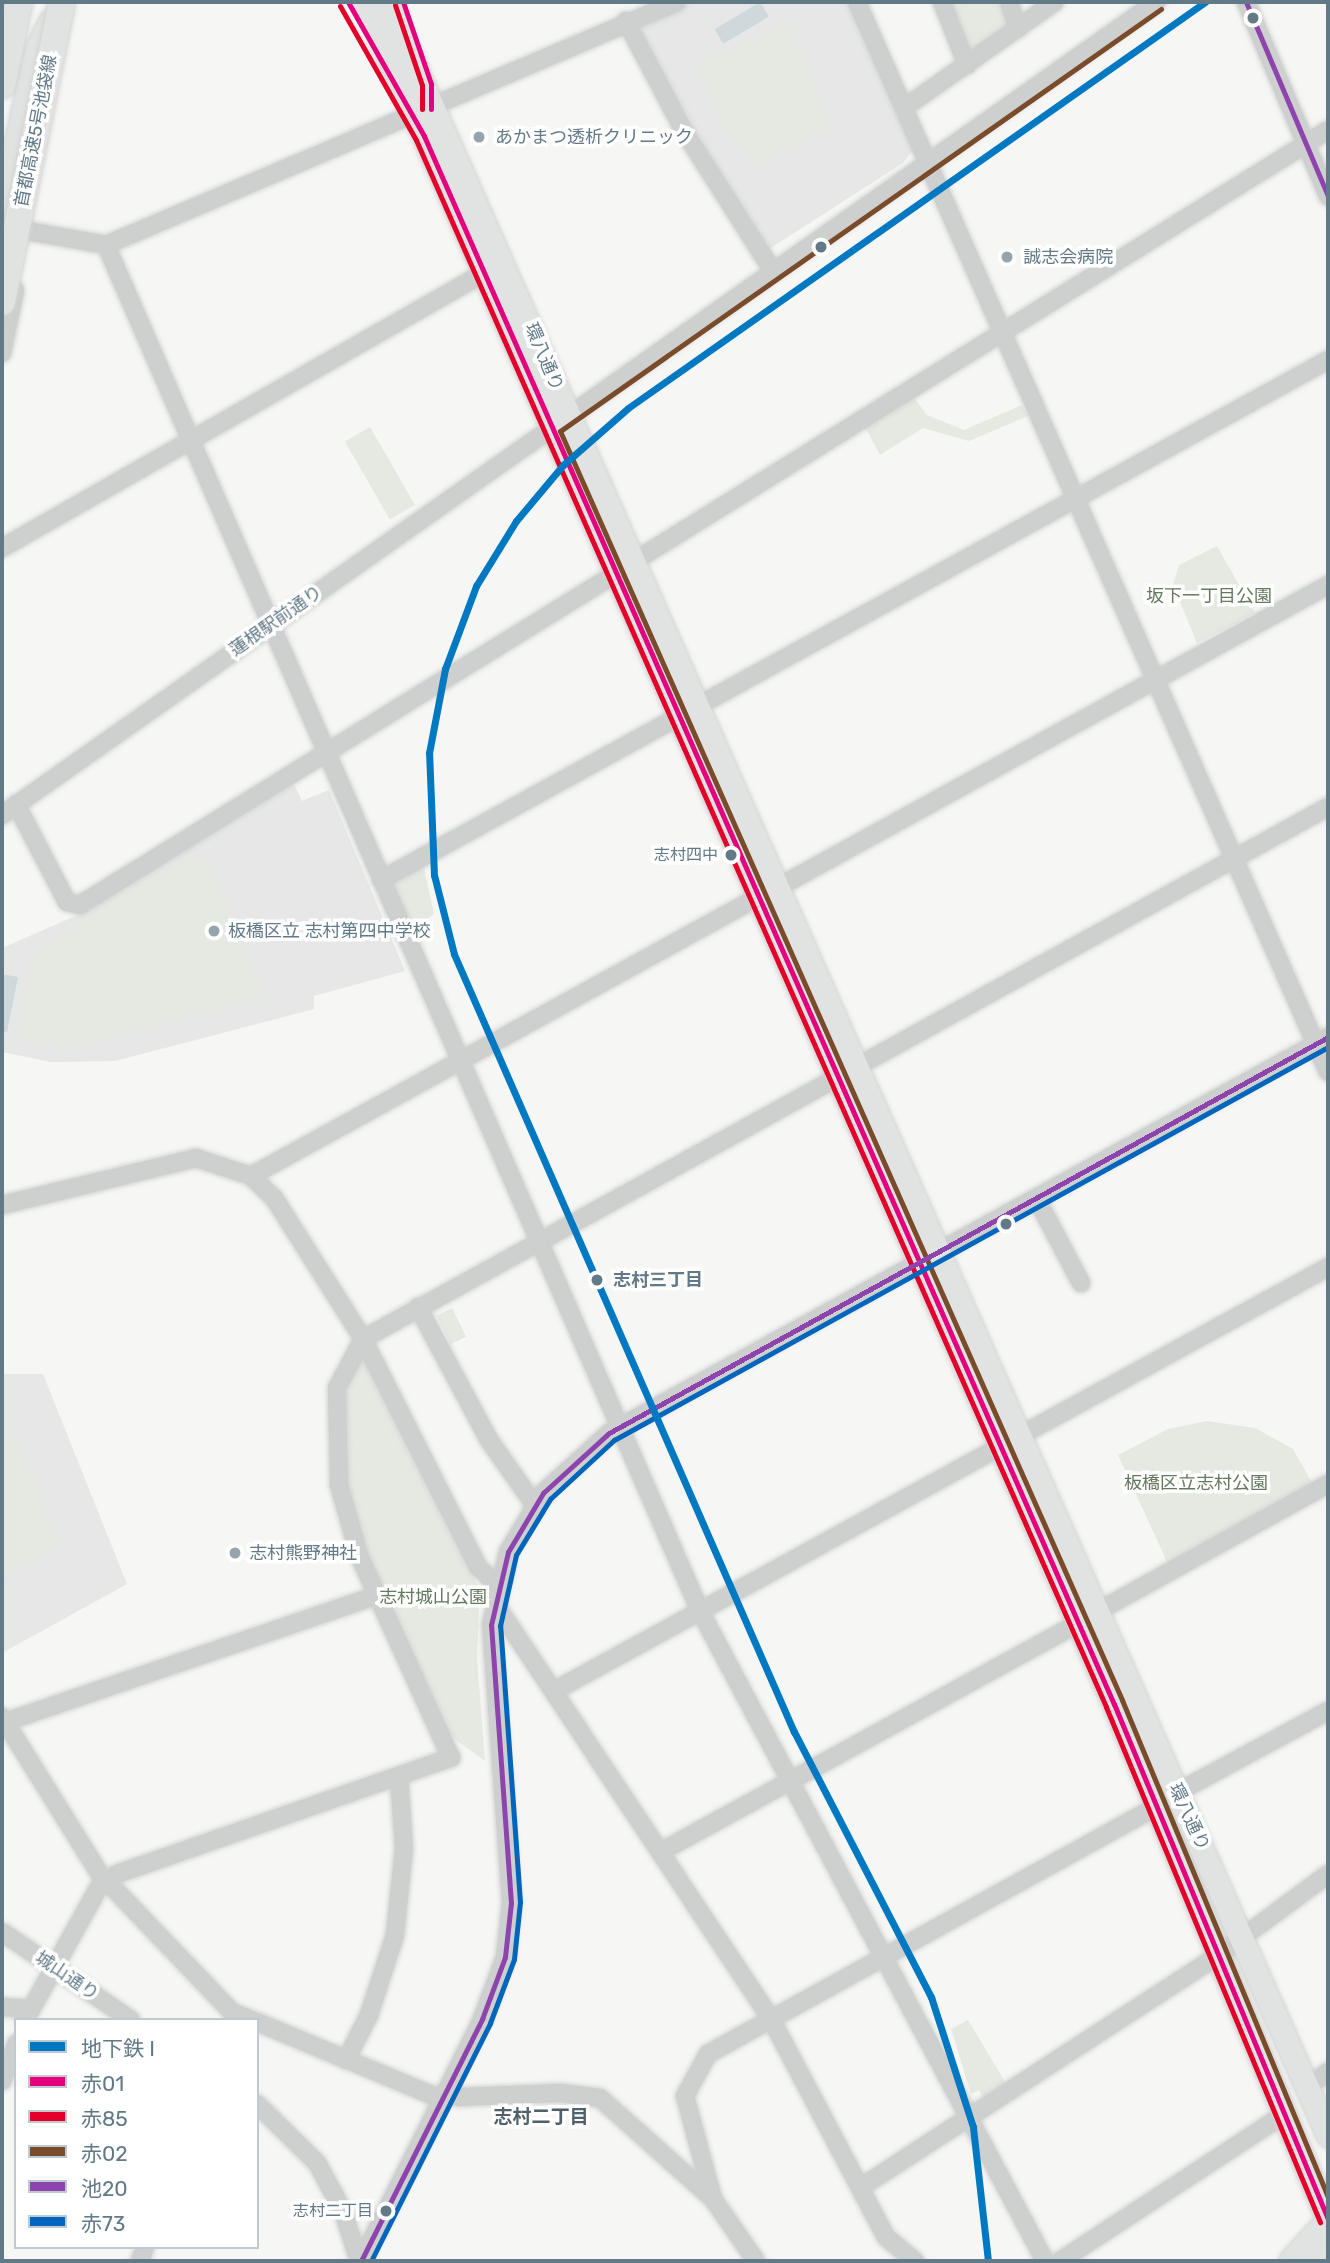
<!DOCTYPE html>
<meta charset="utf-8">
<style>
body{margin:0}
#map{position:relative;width:1330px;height:2263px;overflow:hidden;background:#f6f6f4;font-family:Rubik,"Noto Sans JP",sans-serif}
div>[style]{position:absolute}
.built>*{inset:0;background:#e6e7e6}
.green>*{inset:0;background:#e6e9e2;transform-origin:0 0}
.water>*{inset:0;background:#cfd9db;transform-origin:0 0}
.roads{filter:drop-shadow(0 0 2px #d2d4d3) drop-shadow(0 0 2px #d2d4d3)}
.minor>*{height:18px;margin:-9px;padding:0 9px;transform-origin:9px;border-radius:9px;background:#cecfcf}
.major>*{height:23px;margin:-11.5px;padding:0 11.5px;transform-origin:11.5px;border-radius:11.5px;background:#e1e2e2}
.highway>*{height:26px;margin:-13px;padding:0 13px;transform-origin:13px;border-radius:13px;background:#e1e2e2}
.bridges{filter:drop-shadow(0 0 2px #d3d4d4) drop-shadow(0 0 2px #d3d4d4)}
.highway-bridge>*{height:26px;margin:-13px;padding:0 13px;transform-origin:13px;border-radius:13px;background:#e1e2e2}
.bus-1>*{height:5px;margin:-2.5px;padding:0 2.5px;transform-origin:2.5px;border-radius:2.5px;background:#e5007d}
.bus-2>*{height:5px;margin:-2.5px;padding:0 2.5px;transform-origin:2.5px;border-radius:2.5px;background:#e4002b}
.bus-3>*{height:5px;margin:-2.5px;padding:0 2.5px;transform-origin:2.5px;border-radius:2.5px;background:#7a4b2a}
.bus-4>*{height:5px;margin:-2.5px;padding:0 2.5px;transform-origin:2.5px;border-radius:2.5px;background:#8e44ad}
.bus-5>*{height:5px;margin:-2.5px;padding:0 2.5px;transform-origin:2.5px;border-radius:2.5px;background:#0065bd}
.metro-1>*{height:7px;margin:-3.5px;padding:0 3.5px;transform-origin:3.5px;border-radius:3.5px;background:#0079c2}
.dots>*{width:19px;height:19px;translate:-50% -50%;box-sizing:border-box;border:4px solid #fff;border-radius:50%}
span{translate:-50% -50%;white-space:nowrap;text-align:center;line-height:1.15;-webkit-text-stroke:7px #fff;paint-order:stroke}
.bus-label{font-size:16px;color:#627987}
.right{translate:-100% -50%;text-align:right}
.street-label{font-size:18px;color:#627987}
.poi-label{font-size:18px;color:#627987}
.left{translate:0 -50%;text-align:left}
.park-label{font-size:18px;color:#65785e}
.stop-label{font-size:18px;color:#627987;font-weight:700}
.neighbourhood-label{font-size:19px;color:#51616b;font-weight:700}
.frame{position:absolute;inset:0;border:4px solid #627987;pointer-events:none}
.legend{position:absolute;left:14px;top:2018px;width:245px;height:231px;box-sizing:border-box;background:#fff;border:2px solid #c0c9cf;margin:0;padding:9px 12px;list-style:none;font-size:21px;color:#627987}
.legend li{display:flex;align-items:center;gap:14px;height:35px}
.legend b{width:35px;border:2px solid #c0c9cf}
</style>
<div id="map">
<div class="built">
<div style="clip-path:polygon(694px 2px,849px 2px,914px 149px,903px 163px,766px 251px,638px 32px,641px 24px)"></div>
<div style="clip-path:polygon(293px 782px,302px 801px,329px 790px,405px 971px,314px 996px,314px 1009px,115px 1061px,51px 1062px,2px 1052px,2px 948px,80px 914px)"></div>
<div style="clip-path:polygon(2px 1374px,43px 1374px,127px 1584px,2px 1653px)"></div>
</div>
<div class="green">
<div style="clip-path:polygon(948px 2px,1004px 2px,1012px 28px,975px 54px,967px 52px)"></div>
<div style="clip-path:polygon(788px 25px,831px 125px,756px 163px,731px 137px,697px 64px)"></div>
<div style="clip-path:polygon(912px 395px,927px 415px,964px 430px,1022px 405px,1028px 416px,969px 441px,923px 428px,880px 455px,864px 425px)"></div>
<div style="left:370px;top:427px;width:90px;height:29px;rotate:60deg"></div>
<div style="clip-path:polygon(1217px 546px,1255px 613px,1197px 643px,1173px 585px,1179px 565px)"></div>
<div style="clip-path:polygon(190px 858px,211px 868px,263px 998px,71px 1047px,18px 1038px,32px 955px,70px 938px,76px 921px)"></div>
<div style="clip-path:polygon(422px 858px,434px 914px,406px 937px,381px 880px)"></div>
<div style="left:452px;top:1308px;width:32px;height:17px;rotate:64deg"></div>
<div style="clip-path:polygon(363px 1354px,480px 1590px,477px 1658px,485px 1761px,446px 1733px,365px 1554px,348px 1496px,341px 1407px,347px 1375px)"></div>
<div style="clip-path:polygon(1207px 1421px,1255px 1428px,1293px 1449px,1314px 1486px,1168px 1564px,1118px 1455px,1168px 1429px)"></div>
<div style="clip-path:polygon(2px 1432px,14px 1432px,58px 1545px,2px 1578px)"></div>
<div style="clip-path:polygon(968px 2020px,1010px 2090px,987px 2104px,979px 2090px,971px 2094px,951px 2029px)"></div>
</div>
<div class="water">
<div style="left:760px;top:2px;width:17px;height:53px;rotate:59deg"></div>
<div style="clip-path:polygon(2px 974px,18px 977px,7px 1032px,2px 1031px)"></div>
</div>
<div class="roads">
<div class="minor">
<div style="left:857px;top:2px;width:1169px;rotate:66.24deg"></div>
<div style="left:942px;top:2px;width:68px;rotate:68.4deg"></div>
<div style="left:1009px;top:2px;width:28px;rotate:71deg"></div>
<div style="left:1246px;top:2px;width:211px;rotate:67.1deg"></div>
<div style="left:626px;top:21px;width:124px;rotate:62.2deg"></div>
<div style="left:684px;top:131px;width:166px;rotate:57.6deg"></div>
<div style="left:904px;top:108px;width:184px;rotate:-35.1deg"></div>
<div style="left:27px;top:231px;width:80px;rotate:10deg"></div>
<div style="left:106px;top:245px;width:1487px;rotate:66.5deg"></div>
<div style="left:699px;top:1609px;width:738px;rotate:62.05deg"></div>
<div style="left:106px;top:245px;width:621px;rotate:-23.05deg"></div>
<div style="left:2px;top:353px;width:64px;rotate:-78.3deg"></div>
<div style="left:2px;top:548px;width:553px;rotate:-29.72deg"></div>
<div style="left:633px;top:562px;width:818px;rotate:-31.86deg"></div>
<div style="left:16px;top:804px;width:110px;rotate:62.5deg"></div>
<div style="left:67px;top:902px;width:13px;rotate:13deg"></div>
<div style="left:80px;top:905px;width:629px;rotate:-31.74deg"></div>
<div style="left:2px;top:815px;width:1412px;rotate:-35.16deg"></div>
<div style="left:381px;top:880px;width:1080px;rotate:-28.77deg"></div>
<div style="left:775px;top:889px;width:631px;rotate:-28.8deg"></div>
<div style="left:251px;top:1176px;width:579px;rotate:-28.82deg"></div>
<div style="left:2px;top:1205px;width:200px;rotate:-13.6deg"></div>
<div style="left:196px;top:1158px;width:58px;rotate:18.1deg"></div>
<div style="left:251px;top:1176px;width:32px;rotate:44deg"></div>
<div style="left:274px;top:1198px;width:167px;rotate:57.7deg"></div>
<div style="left:363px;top:1339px;width:255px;rotate:63.2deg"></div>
<div style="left:478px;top:1567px;width:26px;rotate:43deg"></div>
<div style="left:1041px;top:1207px;width:86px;rotate:62.2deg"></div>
<div style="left:418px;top:1307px;width:151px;rotate:61.9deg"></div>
<div style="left:489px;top:1440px;width:78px;rotate:54.9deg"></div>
<div style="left:494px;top:1602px;width:498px;rotate:56.4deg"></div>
<div style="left:770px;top:2017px;width:249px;rotate:62.2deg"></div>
<div style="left:886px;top:2237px;width:38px;rotate:40deg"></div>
<div style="left:1095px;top:1613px;width:266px;rotate:-29deg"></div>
<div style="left:554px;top:1691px;width:883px;rotate:-28.71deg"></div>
<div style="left:2px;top:1717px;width:184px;rotate:58.1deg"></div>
<div style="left:99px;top:1873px;width:192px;rotate:46.3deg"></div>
<div style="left:232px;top:2012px;width:22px;rotate:22deg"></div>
<div style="left:5px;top:1722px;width:392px;rotate:-18.8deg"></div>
<div style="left:1178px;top:1792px;width:170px;rotate:-28.4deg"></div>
<div style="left:662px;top:1851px;width:474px;rotate:-28.7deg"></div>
<div style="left:2px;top:1932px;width:156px;rotate:34.3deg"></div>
<div style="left:2px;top:2007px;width:27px;rotate:4deg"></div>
<div style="left:25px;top:2020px;width:152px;rotate:-60.9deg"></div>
<div style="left:99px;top:1887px;width:22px;rotate:-36deg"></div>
<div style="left:117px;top:1874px;width:354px;rotate:-19.2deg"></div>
<div style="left:451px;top:1758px;width:223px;rotate:-114.4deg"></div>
<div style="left:359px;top:1555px;width:73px;rotate:-105.9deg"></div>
<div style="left:339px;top:1485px;width:97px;rotate:-91.2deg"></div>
<div style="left:337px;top:1388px;width:55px;rotate:-62deg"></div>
<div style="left:363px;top:1339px;width:1102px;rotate:-28.87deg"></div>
<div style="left:257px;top:2022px;width:199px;rotate:22.7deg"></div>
<div style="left:346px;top:2060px;width:51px;rotate:-62.9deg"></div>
<div style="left:369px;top:2015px;width:84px;rotate:-72deg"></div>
<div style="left:395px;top:1935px;width:87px;rotate:-84.1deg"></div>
<div style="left:404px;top:1848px;width:71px;rotate:-94deg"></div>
<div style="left:2px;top:2081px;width:40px;rotate:-69deg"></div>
<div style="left:1308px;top:2087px;width:25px;rotate:-37deg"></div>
<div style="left:445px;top:2091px;width:15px;rotate:23deg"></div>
<div style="left:459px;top:2097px;width:101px;rotate:-2.3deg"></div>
<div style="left:560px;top:2093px;width:40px;rotate:7.1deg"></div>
<div style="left:600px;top:2098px;width:152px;rotate:41.8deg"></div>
<div style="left:713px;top:2199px;width:75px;rotate:55.3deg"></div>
<div style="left:257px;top:2104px;width:84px;rotate:44.5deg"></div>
<div style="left:317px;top:2163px;width:55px;rotate:61.6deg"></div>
<div style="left:343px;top:2211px;width:52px;rotate:72.3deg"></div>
<div style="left:863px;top:2186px;width:421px;rotate:-33deg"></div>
<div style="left:1216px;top:1957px;width:139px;rotate:-36.5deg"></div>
<div style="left:713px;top:2199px;width:107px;rotate:-105.2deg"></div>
<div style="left:685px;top:2096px;width:48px;rotate:-61.3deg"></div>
<div style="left:708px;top:2054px;width:509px;rotate:-28.88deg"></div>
<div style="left:140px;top:2261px;width:15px;rotate:-70deg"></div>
<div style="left:361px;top:2261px;width:271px;rotate:-63.4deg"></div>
<div style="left:482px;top:2019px;width:66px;rotate:-69.6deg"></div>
<div style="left:505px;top:1957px;width:54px;rotate:-83.7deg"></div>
<div style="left:511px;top:1903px;width:279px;rotate:-94.1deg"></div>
<div style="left:491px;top:1625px;width:75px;rotate:-76.9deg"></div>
<div style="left:508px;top:1552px;width:69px;rotate:-59.3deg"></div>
<div style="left:543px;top:1493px;width:89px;rotate:-42.3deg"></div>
<div style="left:609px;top:1433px;width:821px;rotate:-28.84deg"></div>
<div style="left:1060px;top:2261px;width:270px;rotate:-33.2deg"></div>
</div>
<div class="major">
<div style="left:365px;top:2px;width:1860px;rotate:66.25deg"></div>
<div style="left:1114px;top:1704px;width:558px;rotate:67.44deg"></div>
<div style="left:386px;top:2px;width:2332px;rotate:66.17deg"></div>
</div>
<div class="highway">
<div style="left:2px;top:216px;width:171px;rotate:-77.5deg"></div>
<div style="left:39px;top:49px;width:30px;rotate:-63deg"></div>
<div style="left:1293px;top:2261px;width:52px;rotate:-47.4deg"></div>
<div style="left:1321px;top:2261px;width:11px;rotate:-49deg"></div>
</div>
</div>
<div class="bridges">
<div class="highway-bridge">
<div style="left:2px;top:85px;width:85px;rotate:-78.4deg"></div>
<div style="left:2px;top:302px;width:306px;rotate:-78.7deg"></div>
</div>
</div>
<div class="bus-1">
<div style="left:348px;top:2px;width:154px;rotate:60.4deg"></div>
<div style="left:424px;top:136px;width:1713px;rotate:66.25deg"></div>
<div style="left:1114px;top:1704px;width:558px;rotate:67.44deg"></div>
<div style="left:403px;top:2px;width:87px;rotate:71.1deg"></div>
<div style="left:431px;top:84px;width:25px;rotate:90deg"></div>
</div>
<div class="bus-2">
<div style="left:395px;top:5px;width:84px;rotate:71.4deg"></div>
<div style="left:422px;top:85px;width:24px;rotate:90deg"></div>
<div style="left:340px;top:6px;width:154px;rotate:60.4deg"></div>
<div style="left:416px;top:140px;width:1712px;rotate:66.23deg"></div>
<div style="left:1106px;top:1707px;width:558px;rotate:67.44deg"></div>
</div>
<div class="bus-3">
<div style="left:1161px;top:9px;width:734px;rotate:144.92deg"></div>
<div style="left:560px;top:431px;width:1388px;rotate:66.11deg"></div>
<div style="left:1122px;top:1700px;width:538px;rotate:67.49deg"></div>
</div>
<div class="bus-4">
<div style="left:1246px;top:2px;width:211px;rotate:67.1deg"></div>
<div style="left:361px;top:2261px;width:271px;rotate:-63.4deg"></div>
<div style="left:482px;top:2019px;width:66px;rotate:-69.6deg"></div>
<div style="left:505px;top:1957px;width:54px;rotate:-83.7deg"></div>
<div style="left:511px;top:1903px;width:279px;rotate:-94.1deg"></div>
<div style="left:491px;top:1625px;width:75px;rotate:-76.9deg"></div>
<div style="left:508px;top:1552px;width:69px;rotate:-59.3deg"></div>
<div style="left:543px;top:1493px;width:89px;rotate:-42.3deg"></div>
<div style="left:609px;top:1433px;width:821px;rotate:-28.84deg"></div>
</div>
<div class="bus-5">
<div style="left:371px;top:2261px;width:266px;rotate:-63.4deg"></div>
<div style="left:490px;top:2023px;width:68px;rotate:-69.4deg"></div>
<div style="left:514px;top:1959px;width:57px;rotate:-84deg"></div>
<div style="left:520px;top:1902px;width:277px;rotate:-94.1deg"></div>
<div style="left:500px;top:1626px;width:73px;rotate:-77.3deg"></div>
<div style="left:516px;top:1555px;width:66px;rotate:-58.7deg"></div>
<div style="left:550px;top:1499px;width:87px;rotate:-42.7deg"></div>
<div style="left:614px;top:1440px;width:815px;rotate:-28.83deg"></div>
</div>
<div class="metro-1">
<div style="left:988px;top:2261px;width:135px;rotate:-96.4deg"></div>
<div style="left:973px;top:2127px;width:137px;rotate:-107.9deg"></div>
<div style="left:931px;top:1997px;width:298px;rotate:-117.3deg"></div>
<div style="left:794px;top:1732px;width:849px;rotate:-113.61deg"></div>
<div style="left:454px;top:954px;width:81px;rotate:-104.2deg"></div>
<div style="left:434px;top:875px;width:122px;rotate:-92.3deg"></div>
<div style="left:429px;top:753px;width:86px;rotate:-79.2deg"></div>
<div style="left:445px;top:669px;width:89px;rotate:-69.5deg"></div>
<div style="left:476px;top:586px;width:76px;rotate:-58.4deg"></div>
<div style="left:516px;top:521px;width:73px;rotate:-50deg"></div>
<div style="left:563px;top:465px;width:86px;rotate:-41.2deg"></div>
<div style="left:628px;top:408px;width:706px;rotate:-35.13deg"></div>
</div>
<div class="dots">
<div style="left:1253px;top:18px;background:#627987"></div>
<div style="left:479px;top:137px;background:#96a5ad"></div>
<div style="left:821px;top:247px;background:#627987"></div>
<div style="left:1007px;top:257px;background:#96a5ad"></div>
<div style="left:731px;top:855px;background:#627987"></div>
<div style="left:214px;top:931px;background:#96a5ad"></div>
<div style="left:1006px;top:1224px;background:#627987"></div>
<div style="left:597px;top:1280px;background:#627987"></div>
<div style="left:235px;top:1553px;background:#96a5ad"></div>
<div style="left:386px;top:2211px;background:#627987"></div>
</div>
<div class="bus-label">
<span class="right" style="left:718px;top:855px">志村四中</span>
<span class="right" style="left:373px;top:2211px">志村二丁目</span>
</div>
<div class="street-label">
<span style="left:36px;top:131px;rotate:-79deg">首都高速5号池袋線</span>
<span style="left:544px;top:357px;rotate:67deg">環八通り</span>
<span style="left:276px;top:621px;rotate:-35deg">蓮根駅前通り</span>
<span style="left:1189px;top:1817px;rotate:65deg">環八通り</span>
<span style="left:67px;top:1976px;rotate:34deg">城山通り</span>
</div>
<div class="poi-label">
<span class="left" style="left:495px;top:137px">あかまつ透析クリニック</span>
<span class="left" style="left:1023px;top:257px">誠志会病院</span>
<span class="left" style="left:228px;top:931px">板橋区立 志村第四中学校</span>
<span class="left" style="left:249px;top:1553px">志村熊野神社</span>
</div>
<div class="park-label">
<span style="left:1209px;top:596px">坂下一丁目公園</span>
<span style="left:1196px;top:1483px">板橋区立志村公園</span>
<span style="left:433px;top:1597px">志村城山公園</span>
</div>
<div class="stop-label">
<span class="left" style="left:613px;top:1280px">志村三丁目</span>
</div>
<div class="neighbourhood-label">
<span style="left:541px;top:2117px">志村二丁目</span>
</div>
<div class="frame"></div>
<ul class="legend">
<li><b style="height:9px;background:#0079c2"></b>地下鉄 I</li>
<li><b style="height:9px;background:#e5007d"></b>赤01</li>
<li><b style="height:9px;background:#e4002b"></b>赤85</li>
<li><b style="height:9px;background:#7a4b2a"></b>赤02</li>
<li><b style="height:9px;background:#8e44ad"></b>池20</li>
<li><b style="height:9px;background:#0065bd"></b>赤73</li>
</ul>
</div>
